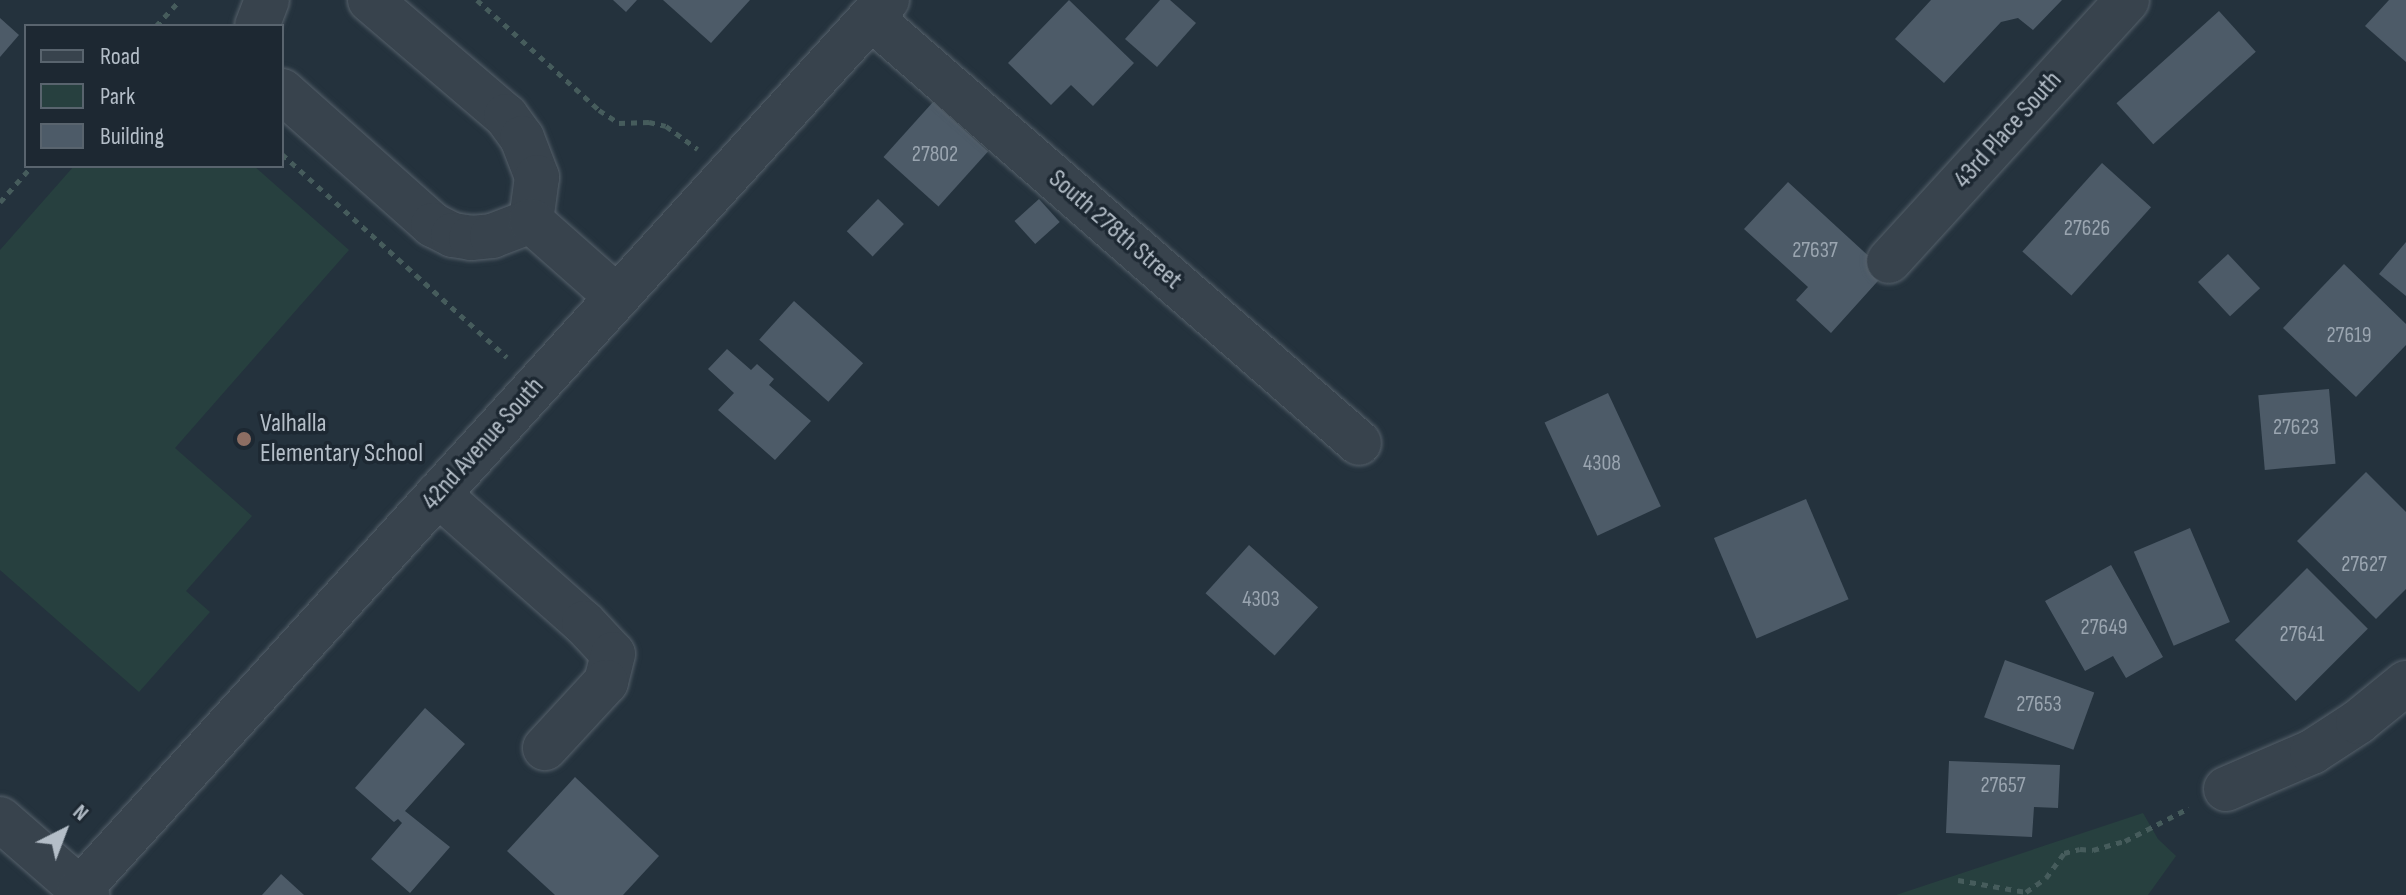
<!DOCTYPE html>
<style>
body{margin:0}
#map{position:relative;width:2406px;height:895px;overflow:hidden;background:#24323d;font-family:"Sofia Sans Condensed",sans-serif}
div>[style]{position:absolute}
.green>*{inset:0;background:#27403f}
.building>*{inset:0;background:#4d5b68;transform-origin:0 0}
.path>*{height:5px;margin-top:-2.5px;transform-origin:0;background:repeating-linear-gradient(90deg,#465c5c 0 6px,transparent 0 12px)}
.roads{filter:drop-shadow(0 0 2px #56616b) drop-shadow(0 0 2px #56616b)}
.minor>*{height:44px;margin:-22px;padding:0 22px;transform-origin:22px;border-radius:22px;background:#38434d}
.dots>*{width:22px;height:22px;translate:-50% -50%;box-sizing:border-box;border:4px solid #1d2832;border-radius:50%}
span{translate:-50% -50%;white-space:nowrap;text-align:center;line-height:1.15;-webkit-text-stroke:7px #1d2832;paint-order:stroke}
.number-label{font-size:22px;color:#9aa5b0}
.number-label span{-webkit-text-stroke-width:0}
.street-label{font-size:26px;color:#b4bec8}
.poi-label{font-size:26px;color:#b4bec8}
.left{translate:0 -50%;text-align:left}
.legend{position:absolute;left:24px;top:24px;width:260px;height:144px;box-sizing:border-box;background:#1d2832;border:2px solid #59646e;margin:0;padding:10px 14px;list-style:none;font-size:24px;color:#b4bec8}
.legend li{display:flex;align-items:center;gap:16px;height:40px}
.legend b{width:40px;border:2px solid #59646e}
.north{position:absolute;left:24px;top:791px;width:80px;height:80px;-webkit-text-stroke:6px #1d2832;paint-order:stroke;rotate:42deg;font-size:22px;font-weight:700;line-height:32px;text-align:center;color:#b4bec8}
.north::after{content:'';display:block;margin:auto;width:28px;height:36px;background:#b4bec8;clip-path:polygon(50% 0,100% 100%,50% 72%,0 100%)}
</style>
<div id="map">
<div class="green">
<div style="clip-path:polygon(74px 166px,254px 166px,349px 250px,175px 448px,252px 516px,186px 591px,210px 612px,139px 692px,0 570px,0 250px)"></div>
<div style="clip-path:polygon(2143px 813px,2158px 839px,2176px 856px,2148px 895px,1896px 895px)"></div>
</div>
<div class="building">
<div style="clip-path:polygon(613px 0,637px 0,626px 12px)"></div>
<div style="clip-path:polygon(663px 0,750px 0,711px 43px)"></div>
<div style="clip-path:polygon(1069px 0,1134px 63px,1093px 106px,1071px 85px,1051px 105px,1008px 63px)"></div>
<div style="clip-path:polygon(1160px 0,1170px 0,1196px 23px,1157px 67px,1125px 39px)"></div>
<div style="clip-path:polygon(1931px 0,2062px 0,2033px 30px,2018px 18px,2001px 22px,1944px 83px,1895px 39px)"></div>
<div style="clip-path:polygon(2389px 0,2406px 0,2406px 62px,2365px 26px)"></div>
<div style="left:2219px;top:11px;width:55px;height:138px;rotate:48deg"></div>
<div style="clip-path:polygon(0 18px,19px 35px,0 57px)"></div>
<div style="left:933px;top:102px;width:74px;height:74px;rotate:42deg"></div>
<div style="left:2102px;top:163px;width:66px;height:119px;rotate:42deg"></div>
<div style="clip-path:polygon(1788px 182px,1886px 272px,1831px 333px,1796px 300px,1808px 287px,1744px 229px)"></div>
<div style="left:878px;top:199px;width:36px;height:45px;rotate:44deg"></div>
<div style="left:1039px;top:199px;width:31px;height:33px;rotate:48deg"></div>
<div style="clip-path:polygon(2406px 242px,2406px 296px,2379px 274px)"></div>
<div style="left:2228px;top:254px;width:47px;height:41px;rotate:47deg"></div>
<div style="clip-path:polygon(2344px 264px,2406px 324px,2406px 345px,2356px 397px,2283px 328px)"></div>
<div style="left:794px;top:301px;width:93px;height:52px;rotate:42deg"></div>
<div style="clip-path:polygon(727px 349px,751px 370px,757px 364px,774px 379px,769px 385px,811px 421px,775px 460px,718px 410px,734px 393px,708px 369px)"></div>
<div style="left:2329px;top:389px;width:75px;height:71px;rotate:85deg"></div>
<div style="left:1608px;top:393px;width:125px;height:70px;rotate:65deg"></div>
<div style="clip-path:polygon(2366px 472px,2406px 512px,2406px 589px,2376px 619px,2297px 541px)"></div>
<div style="left:1806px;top:499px;width:109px;height:100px;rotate:67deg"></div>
<div style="left:2190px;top:528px;width:102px;height:61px;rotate:67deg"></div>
<div style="left:1249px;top:545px;width:93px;height:65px;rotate:42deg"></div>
<div style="clip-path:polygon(2111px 565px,2163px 657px,2126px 678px,2113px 656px,2085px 671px,2045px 601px)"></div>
<div style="left:2307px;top:568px;width:86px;height:102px;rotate:45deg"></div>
<div style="left:2005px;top:660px;width:95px;height:61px;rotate:20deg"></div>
<div style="clip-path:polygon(425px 708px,465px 744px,405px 811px,450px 847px,410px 893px,371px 859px,402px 823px,398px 819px,394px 822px,355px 788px)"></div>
<div style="clip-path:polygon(1949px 761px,2060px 765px,2058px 808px,2034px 807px,2032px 837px,1946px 833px)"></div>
<div style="clip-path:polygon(575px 777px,659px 856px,623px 895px,555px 895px,507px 851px)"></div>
<div style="clip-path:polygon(281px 874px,304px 895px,262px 895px)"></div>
</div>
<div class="path">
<div style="left:477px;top:0;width:164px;rotate:42deg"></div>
<div style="left:599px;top:110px;width:24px;rotate:33deg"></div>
<div style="left:619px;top:123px;width:30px;rotate:-2deg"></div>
<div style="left:649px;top:122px;width:17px;rotate:13deg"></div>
<div style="left:666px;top:126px;width:39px;rotate:36deg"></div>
<div style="left:156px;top:26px;width:35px;rotate:-47deg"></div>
<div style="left:282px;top:154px;width:303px;rotate:42.1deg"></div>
<div style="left:0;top:202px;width:48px;rotate:-48.4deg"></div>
<div style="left:1958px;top:880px;width:69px;rotate:10deg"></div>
<div style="left:2026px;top:892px;width:24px;rotate:-35deg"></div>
<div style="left:2046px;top:878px;width:31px;rotate:-54deg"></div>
<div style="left:2064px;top:853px;width:16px;rotate:-14deg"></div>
<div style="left:2080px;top:849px;width:13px;rotate:4deg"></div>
<div style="left:2093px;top:850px;width:33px;rotate:-16deg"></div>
<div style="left:2125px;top:841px;width:72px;rotate:-27.3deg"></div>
</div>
<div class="roads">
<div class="minor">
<div style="left:370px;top:0;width:179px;rotate:40.5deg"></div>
<div style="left:506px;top:116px;width:27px;rotate:54deg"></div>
<div style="left:522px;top:138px;width:42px;rotate:69deg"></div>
<div style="left:537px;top:177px;width:44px;rotate:97.8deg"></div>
<div style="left:871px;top:18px;width:647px;rotate:41.05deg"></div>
<div style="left:257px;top:26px;width:28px;rotate:-69deg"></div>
<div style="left:282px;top:91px;width:202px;rotate:41.6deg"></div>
<div style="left:433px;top:225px;width:22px;rotate:27deg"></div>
<div style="left:453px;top:235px;width:18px;rotate:9deg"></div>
<div style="left:471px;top:238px;width:21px;rotate:-5deg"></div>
<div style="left:492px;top:236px;width:42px;rotate:-21deg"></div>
<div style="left:531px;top:221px;width:115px;rotate:41.5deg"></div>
<div style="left:1889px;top:261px;width:353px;rotate:-47.6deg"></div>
<div style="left:438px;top:494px;width:195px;rotate:41.5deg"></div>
<div style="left:584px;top:623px;width:42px;rotate:46.9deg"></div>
<div style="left:613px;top:654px;width:29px;rotate:104deg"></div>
<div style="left:606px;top:682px;width:90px;rotate:132.7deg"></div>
<div style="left:2226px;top:789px;width:94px;rotate:-23.3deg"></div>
<div style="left:2312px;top:752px;width:55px;rotate:-33.1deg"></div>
<div style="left:2358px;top:722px;width:62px;rotate:-39.1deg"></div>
<div style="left:0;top:819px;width:116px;rotate:41.1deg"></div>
<div style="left:80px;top:889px;width:1201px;rotate:-47.77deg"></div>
</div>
</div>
<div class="dots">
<div style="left:244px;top:439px;background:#8d6e63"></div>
</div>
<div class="number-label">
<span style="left:935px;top:155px">27802</span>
<span style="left:2087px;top:229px">27626</span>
<span style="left:1815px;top:251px">27637</span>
<span style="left:2349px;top:336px">27619</span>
<span style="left:2296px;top:428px">27623</span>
<span style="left:1602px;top:464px">4308</span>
<span style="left:2364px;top:565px">27627</span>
<span style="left:1261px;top:600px">4303</span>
<span style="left:2104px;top:628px">27649</span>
<span style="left:2302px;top:635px">27641</span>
<span style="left:2039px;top:705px">27653</span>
<span style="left:2003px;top:786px">27657</span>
</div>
<div class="street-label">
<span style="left:2008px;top:130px;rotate:-48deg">43rd Place South</span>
<span style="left:1115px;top:230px;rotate:41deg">South 278th Street</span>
<span style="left:483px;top:444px;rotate:-48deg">42nd Avenue South</span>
</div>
<div class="poi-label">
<span class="left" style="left:260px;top:439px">Valhalla<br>Elementary School</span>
</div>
<ul class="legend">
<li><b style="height:10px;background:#38434d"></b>Road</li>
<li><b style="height:22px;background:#27403f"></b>Park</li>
<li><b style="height:22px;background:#4d5b68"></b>Building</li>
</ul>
<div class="north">N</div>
</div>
